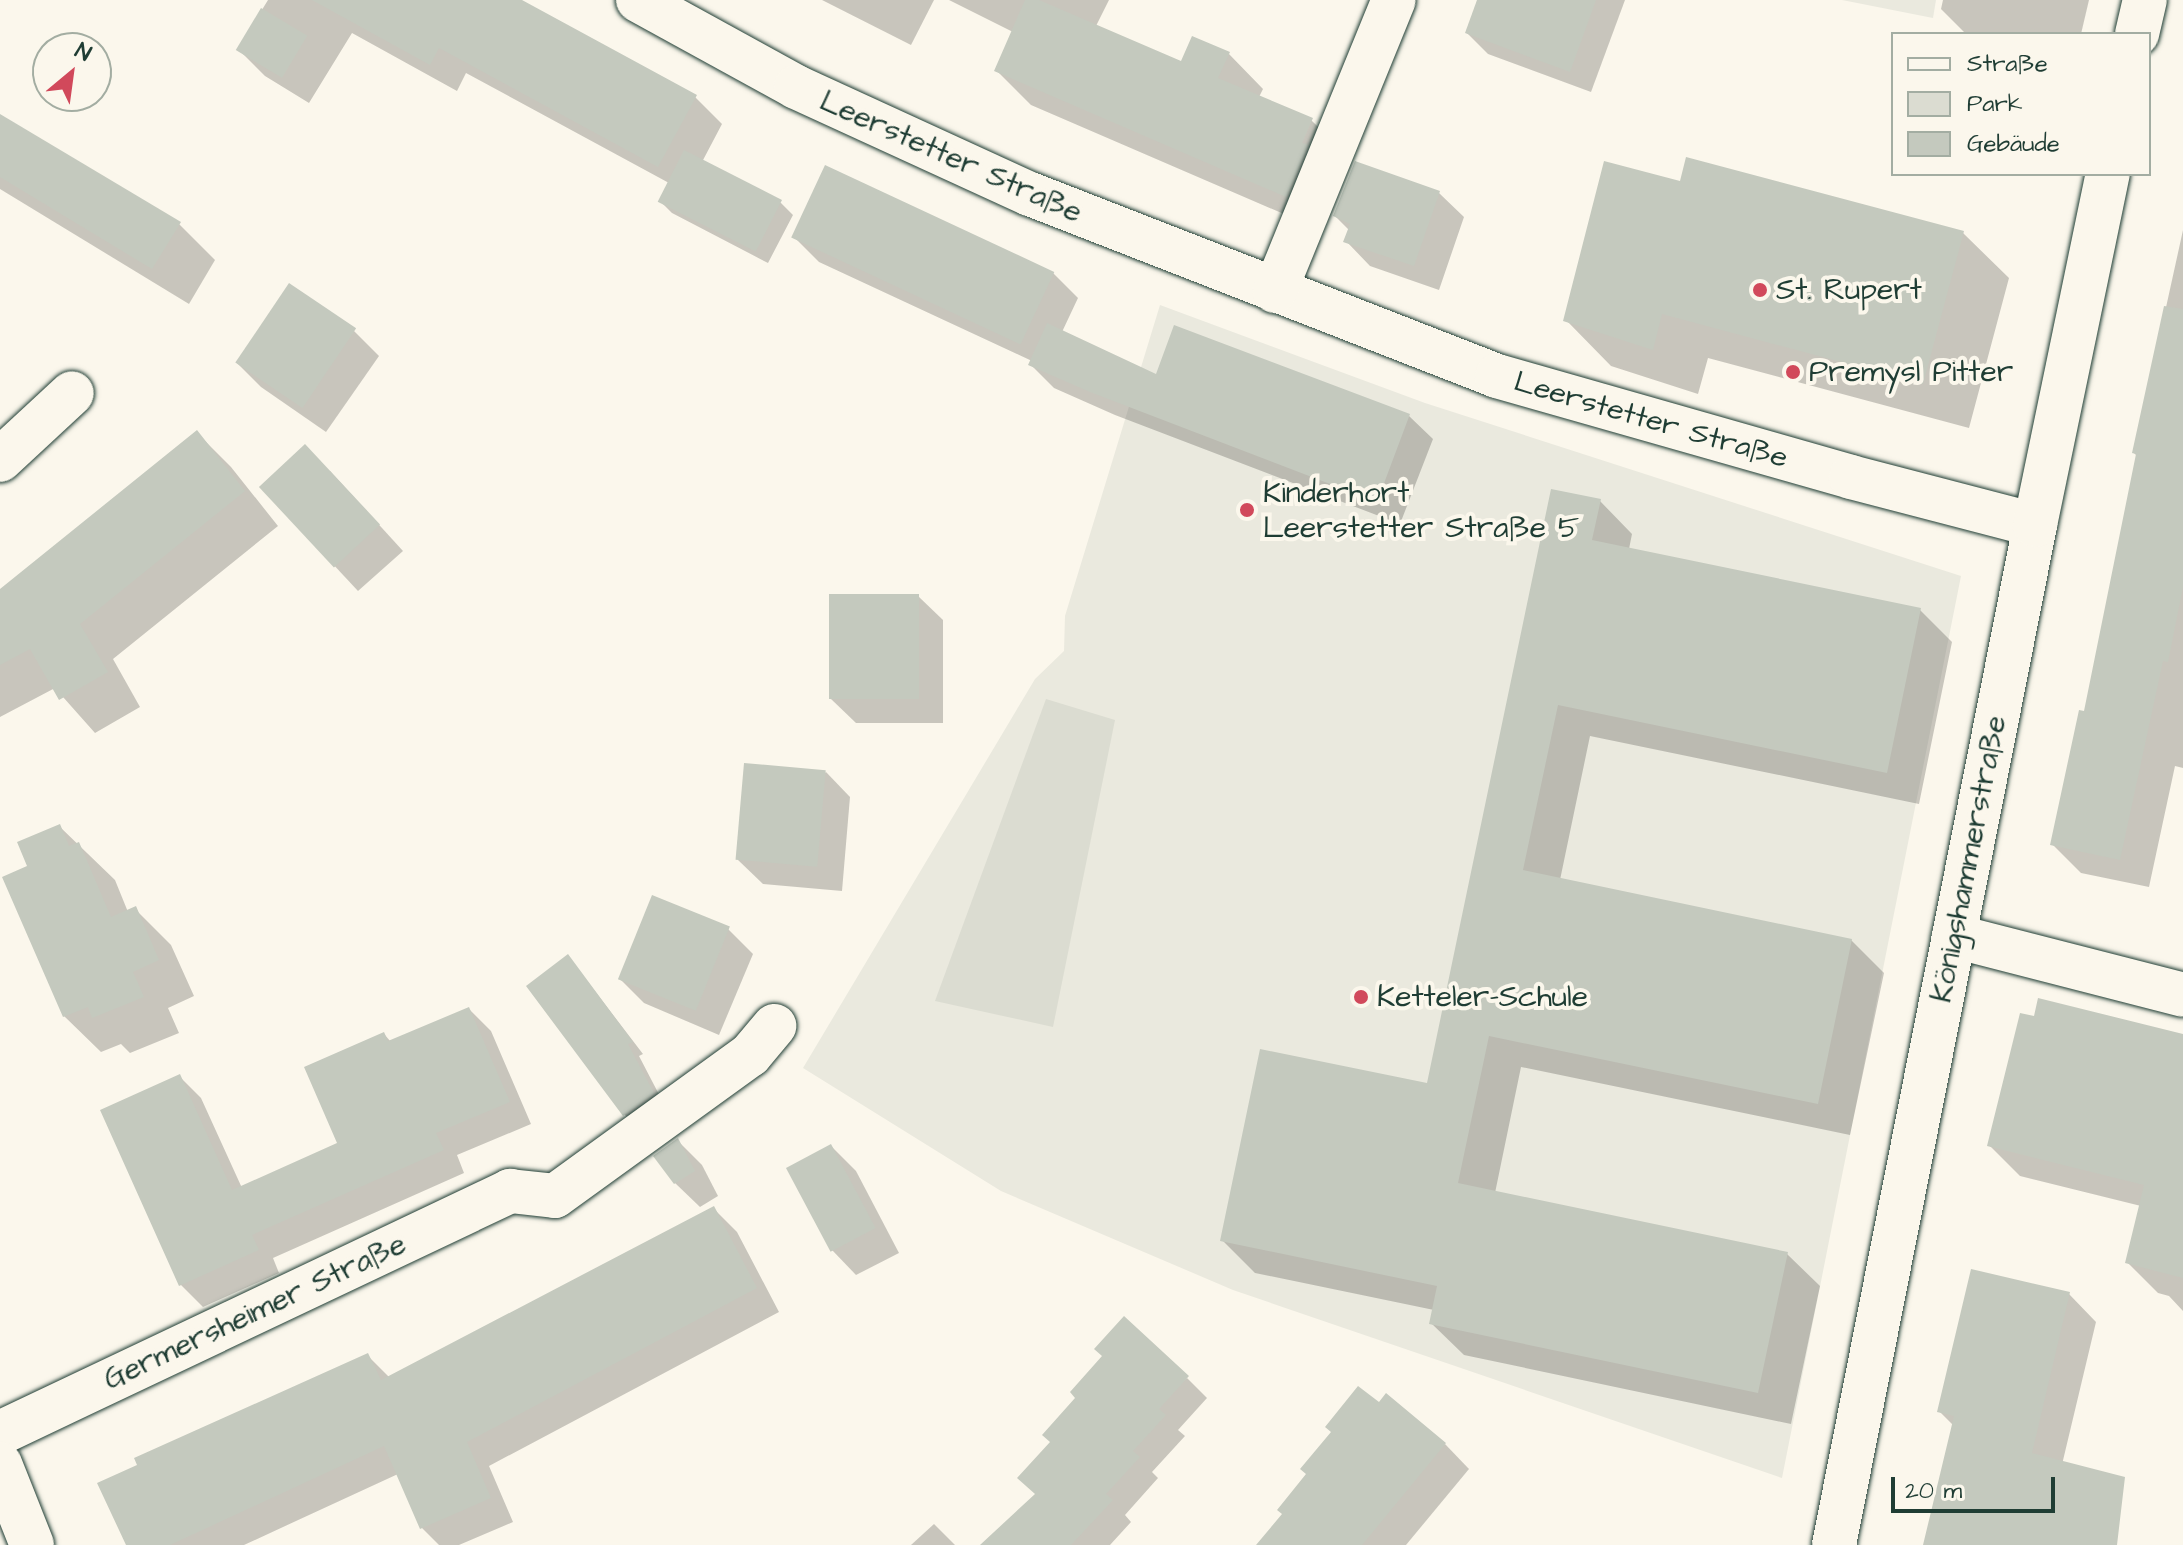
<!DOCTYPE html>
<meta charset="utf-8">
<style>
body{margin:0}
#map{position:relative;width:2183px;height:1545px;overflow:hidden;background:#fbf7ec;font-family:"Architects Daughter",sans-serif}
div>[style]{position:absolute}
.built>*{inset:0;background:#eae9de}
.green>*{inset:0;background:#dbdcd1}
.shadow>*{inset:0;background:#0003}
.building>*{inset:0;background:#c4c9be;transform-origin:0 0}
.roads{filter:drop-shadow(0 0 2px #1f3d34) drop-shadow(0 0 2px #1f3d34)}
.minor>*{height:44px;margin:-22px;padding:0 22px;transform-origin:22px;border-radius:22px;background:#fbf7ec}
.dots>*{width:22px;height:22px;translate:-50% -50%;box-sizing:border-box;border:4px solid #fbf7ec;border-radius:50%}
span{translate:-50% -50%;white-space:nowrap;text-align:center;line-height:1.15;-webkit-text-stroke:8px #fbf7ec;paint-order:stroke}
.street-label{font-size:30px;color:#1f3d34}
.poi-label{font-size:30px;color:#1f3d34}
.left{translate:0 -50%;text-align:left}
.legend{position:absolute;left:1891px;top:32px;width:260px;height:144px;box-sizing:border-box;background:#fbf7ec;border:2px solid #a3ada2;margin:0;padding:10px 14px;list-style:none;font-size:24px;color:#1f3d34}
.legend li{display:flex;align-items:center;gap:16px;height:40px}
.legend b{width:40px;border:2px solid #a3ada2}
.north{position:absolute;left:32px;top:32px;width:80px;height:80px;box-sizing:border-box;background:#fbf7ec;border:2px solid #a3ada2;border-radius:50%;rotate:29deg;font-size:22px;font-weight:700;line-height:32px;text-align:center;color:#1f3d34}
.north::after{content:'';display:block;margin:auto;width:28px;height:36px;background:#d1495b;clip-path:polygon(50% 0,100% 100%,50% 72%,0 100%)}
.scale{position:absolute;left:1891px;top:1477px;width:164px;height:36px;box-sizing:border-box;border:4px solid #1f3d34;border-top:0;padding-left:10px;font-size:24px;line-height:28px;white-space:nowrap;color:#1f3d34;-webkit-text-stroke:6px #fbf7ec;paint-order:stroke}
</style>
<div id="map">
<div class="built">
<div style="clip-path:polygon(1842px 0,1936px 0,1933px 18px)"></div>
<div style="clip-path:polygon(1160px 305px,1425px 403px,1961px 576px,1782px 1478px,1233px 1290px,1001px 1191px,803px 1068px,1035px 679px,1064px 651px,1065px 616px)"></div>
</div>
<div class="green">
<div style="clip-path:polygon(1046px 699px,1115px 720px,1053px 1027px,935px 1001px)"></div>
</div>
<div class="shadow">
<div style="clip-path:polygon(268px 0,517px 0,695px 97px,722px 124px,702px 162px,781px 203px,793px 215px,768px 263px,672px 213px,660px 201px,669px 183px,466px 73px,457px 91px,352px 33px,309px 103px,265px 76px,238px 49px)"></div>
<div style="clip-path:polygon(822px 0,934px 0,911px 45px)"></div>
<div style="clip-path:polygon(949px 0,1109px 0,1096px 26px,1182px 63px,1229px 54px,1263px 89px,1259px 97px,1311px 120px,1346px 154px,1321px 230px,1031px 105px,997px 71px,1013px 32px)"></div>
<div style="clip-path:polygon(1479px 0,1625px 0,1591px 92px,1488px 54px,1467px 33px)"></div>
<div style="clip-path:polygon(1943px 0,2089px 0,2081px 34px,1966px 34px,1941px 9px)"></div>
<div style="clip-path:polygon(0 116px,179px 224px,215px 260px,189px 304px,0 189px)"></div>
<div style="clip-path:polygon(1681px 183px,1963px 233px,2009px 278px,1969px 428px,1708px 358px,1698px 394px,1611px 366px,1566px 320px)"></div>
<div style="clip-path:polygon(1439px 193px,1464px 217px,1439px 290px,1370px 266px,1346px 241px,1350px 231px,1335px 216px)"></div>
<div style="clip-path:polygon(2183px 230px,2183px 768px,2175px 766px,2149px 887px,2081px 873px,2052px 844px,2085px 714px,2138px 457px,2134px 453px)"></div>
<div style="clip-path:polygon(794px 237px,1053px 273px,1078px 298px,1062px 332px,1157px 377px,1409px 416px,1433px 439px,1400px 524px,1115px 415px,1054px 388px,1030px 364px,1032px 361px,819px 262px)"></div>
<div style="clip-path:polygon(354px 331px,379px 356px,326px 432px,261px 387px,236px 362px)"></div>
<div style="clip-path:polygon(197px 433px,231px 467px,278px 526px,113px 659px,140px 707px,95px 733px,55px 688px,0 717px,0 592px)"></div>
<div style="clip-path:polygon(330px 471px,403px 551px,358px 591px,261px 487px)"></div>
<div style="clip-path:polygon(1600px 501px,1632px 534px,1629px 549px,1920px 610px,1952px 642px,1919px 804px,1590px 736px,1560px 880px,1851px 940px,1884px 973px,1850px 1135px,1521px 1067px,1495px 1193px,1787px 1254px,1820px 1286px,1791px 1424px,1464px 1355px,1431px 1323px,1434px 1310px,1255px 1273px,1223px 1241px,1429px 1086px)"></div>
<div style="clip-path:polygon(918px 596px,943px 620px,943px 723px,856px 723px,831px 699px)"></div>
<div style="clip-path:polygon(826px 772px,850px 797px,842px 891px,763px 884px,738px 860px)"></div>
<div style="clip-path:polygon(59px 826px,115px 880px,128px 912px,135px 909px,171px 945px,194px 996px,168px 1008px,179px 1033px,130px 1053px,121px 1044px,101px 1052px,64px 1016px,29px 867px)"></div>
<div style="clip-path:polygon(728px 929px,753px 954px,719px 1035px,644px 1003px,619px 978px)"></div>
<div style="clip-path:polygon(568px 956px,643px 1054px,639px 1056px,665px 1106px,637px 1127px,625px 1115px)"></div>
<div style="clip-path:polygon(469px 1009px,491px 1031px,531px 1124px,457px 1155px,464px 1173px,273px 1258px,279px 1273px,203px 1307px,181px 1285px,179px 1076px,201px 1098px,242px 1188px,340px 1144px,384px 1034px,391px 1042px)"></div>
<div style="clip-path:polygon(2183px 1036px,2183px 1311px,2169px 1296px,2158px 1293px,2127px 1262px,2141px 1206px,2020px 1176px,1989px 1145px)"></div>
<div style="clip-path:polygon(678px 1141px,702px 1165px,718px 1196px,700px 1207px,675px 1183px)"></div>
<div style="clip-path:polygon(831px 1146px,856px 1171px,899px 1253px,856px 1275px,832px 1250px)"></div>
<div style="clip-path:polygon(713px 1208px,737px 1232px,779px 1312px,489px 1466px,513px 1522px,459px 1545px,439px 1545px,421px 1527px,398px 1474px,244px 1545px,129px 1545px,367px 1355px,390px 1378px)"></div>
<div style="clip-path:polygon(2069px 1294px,2096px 1322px,2060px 1473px,2060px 1545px,1925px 1545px,1953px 1425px,1939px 1411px)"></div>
<div style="clip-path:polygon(1187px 1378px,1207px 1398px,1178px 1430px,1185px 1436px,1152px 1472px,1158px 1478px,1125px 1515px,1131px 1522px,1110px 1545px,983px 1545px)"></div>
<div style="clip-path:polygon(1445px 1444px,1469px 1469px,1406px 1545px,1287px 1545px)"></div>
<div style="clip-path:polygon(934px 1524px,955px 1545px,911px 1545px)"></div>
</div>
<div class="building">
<div style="clip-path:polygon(312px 0,522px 0,697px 95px,658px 167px,439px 48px,430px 65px)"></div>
<div style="clip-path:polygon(1025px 0,1039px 0,1181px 61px,1192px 36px,1230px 52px,1218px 78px,1313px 118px,1302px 143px,1308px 145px,1286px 197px,994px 71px)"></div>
<div style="clip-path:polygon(1477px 0,1596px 0,1570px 72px,1465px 33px)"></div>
<div style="left:261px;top:8px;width:54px;height:49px;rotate:31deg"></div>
<div style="clip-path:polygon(0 114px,181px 222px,152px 269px,0 177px)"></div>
<div style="left:684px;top:150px;width:110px;height:58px;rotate:27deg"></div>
<div style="clip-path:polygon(1686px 157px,1964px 231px,1923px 384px,1662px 314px,1653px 350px,1563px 321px,1604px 161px,1680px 181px)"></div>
<div style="clip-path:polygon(1355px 161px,1440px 191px,1414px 266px,1343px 242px,1350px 224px,1333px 216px)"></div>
<div style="left:825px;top:165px;width:253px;height:80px;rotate:25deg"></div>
<div style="left:289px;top:283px;width:81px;height:96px;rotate:34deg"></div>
<div style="clip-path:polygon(2164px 306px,2183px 309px,2183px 587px,2168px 662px,2163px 661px,2120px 860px,2050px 845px,2079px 710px,2084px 711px,2136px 454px,2132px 453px)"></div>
<div style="clip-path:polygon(1047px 323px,1156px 374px,1174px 325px,1410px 414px,1377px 502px,1090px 392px,1028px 365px)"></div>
<div style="clip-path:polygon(197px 430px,245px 491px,80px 624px,108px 672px,59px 700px,30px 649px,0 665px,0 589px)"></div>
<div style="left:305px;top:444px;width:110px;height:63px;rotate:47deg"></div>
<div style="clip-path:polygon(1551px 489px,1601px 499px,1592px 540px,1921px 608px,1887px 773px,1558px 705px,1523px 870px,1852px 939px,1818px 1104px,1489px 1036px,1458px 1183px,1788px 1252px,1758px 1393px,1429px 1324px,1437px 1286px,1220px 1241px,1260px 1049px,1427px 1083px)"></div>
<div style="left:829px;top:594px;width:90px;height:105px"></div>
<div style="left:744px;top:763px;width:82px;height:97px;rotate:5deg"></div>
<div style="clip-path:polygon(60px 824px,69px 846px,79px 842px,111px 917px,136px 906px,159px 960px,133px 972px,144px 997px,92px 1018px,88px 1007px,63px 1017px,2px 877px,27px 866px,17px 842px)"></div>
<div style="left:652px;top:895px;width:84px;height:91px;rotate:22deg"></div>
<div style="clip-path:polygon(568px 954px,633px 1042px,628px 1044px,654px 1093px,623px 1116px,526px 986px)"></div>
<div style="clip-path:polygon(2038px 998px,2183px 1034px,2183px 1278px,2125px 1263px,2144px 1185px,1987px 1146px,2020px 1013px,2034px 1016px)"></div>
<div style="clip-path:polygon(469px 1007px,510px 1102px,436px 1133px,444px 1150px,252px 1235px,259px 1250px,179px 1286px,100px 1110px,180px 1074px,232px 1190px,337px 1143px,304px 1067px,384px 1032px,388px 1041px)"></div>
<div style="clip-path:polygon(678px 1138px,695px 1171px,674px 1184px,653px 1156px)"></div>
<div style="left:831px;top:1144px;width:95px;height:51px;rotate:62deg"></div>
<div style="clip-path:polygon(714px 1206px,757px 1288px,467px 1442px,491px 1498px,420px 1529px,384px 1446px,170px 1545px,126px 1545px,97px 1483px,137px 1465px,134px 1458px,368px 1353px,381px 1380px)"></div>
<div style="clip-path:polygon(1971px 1269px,2070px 1292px,2032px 1453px,2125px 1477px,2117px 1545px,1923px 1545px,1954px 1416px,1937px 1412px)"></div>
<div style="clip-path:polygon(1124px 1316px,1189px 1376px,1159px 1409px,1166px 1415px,1133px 1451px,1140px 1457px,1106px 1494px,1113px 1500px,1071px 1545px,980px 1545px,1035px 1494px,1017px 1478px,1050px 1442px,1042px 1435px,1075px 1398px,1070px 1392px,1102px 1356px,1094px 1349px)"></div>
<div style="clip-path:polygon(1358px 1386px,1379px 1402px,1386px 1393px,1446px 1443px,1362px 1545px,1256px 1545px,1282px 1514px,1277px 1510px,1306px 1474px,1300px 1469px,1331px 1432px,1325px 1427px)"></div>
</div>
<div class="roads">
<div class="minor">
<div style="left:638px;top:0;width:180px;rotate:28.8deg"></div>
<div style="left:796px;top:87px;width:257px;rotate:24.6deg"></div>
<div style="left:1030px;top:194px;width:501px;rotate:21.29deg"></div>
<div style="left:1497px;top:376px;width:368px;rotate:15.9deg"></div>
<div style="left:1851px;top:477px;width:190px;rotate:14.6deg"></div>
<div style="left:2137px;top:34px;width:35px;rotate:-77deg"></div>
<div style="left:1275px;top:291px;width:314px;rotate:-67.8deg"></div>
<div style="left:0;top:460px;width:98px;rotate:-42.9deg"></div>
<div style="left:1954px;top:936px;width:236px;rotate:14.4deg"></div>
<div style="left:0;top:1433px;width:565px;rotate:-25.38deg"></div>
<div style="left:510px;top:1191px;width:45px;rotate:6.3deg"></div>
<div style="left:555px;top:1196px;width:241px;rotate:-35.9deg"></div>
<div style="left:750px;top:1055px;width:38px;rotate:-50deg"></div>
<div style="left:0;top:1464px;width:87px;rotate:68.4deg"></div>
<div style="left:1834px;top:1545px;width:1040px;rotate:-78.85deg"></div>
<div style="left:2035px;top:525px;width:359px;rotate:-78.3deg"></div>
</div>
</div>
<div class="dots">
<div style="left:1760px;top:290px;background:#d1495b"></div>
<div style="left:1793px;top:372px;background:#d1495b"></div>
<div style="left:1247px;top:510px;background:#d1495b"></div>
<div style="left:1361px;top:997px;background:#d1495b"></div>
</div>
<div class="street-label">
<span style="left:951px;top:157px;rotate:24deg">Leerstetter Straße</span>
<span style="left:1651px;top:420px;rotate:16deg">Leerstetter Straße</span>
<span style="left:1969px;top:859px;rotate:-79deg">Königshammerstraße</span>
<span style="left:255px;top:1312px;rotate:-25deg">Germersheimer Straße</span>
</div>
<div class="poi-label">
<span class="left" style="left:1776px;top:290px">St. Rupert</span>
<span class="left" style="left:1809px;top:372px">Premysl Pitter</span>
<span class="left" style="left:1263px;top:510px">Kinderhort<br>Leerstetter Straße 5</span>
<span class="left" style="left:1377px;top:997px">Ketteler-Schule</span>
</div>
<ul class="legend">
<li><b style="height:10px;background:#fbf7ec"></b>Straße</li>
<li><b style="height:22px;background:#dbdcd1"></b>Park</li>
<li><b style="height:22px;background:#c4c9be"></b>Gebäude</li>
</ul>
<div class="north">N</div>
<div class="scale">20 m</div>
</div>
